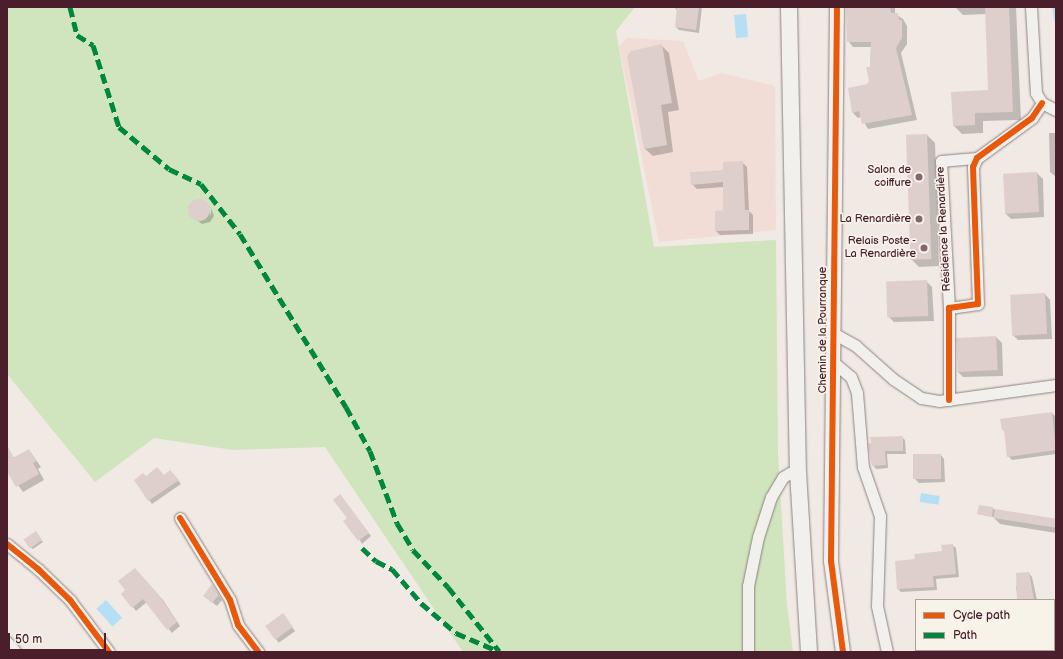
<!DOCTYPE html>
<meta charset="utf-8">
<style>
body{margin:0}
#map{position:relative;width:1063px;height:659px;overflow:hidden;background:#f1e9e4;font-family:"Balsamiq Sans",sans-serif}
div>[style]{position:absolute}
.built>*{inset:0;background:#f1ddd6}
.green>*{inset:0;background:#d0e4bd}
.water>*{inset:0;background:#b5dff5;transform-origin:0 0}
.shadow>*{inset:0;background:#0003;transform-origin:0 0}
.stream>*{height:4px;margin:-2px;padding:0 2px;transform-origin:2px;border-radius:2px;background:#b5dff5}
.building>*{inset:0;background:#dfcfcc;transform-origin:0 0}
.round{border-radius:50%}
.roads{filter:drop-shadow(0 0 1px #8d8282) drop-shadow(0 0 1px #8d8282)}
.minor>*{height:11px;margin:-5.5px;padding:0 5.5px;transform-origin:5.5px;border-radius:5.5px;background:#f2f0ec}
.tertiary>*{height:14px;margin:-7px;padding:0 7px;transform-origin:7px;border-radius:7px;background:#f2f0ec}
.secondary>*{height:16px;margin:-8px;padding:0 8px;transform-origin:8px;border-radius:8px;background:#f2f0ec}
.quiet>*{height:5px;margin-top:-2.5px;transform-origin:0;background:repeating-linear-gradient(90deg,#00873e 0 10px,transparent 0 15px)}
.cycleway>*{height:6px;margin:-3px;padding:0 3px;transform-origin:3px;border-radius:3px;background:#e8590c}
.dots>*{width:11px;height:11px;translate:-50% -50%;box-sizing:border-box;border:2px solid #f7f3e8;border-radius:50%}
span{translate:-50% -50%;white-space:nowrap;text-align:center;line-height:1.15;-webkit-text-stroke:3.5px #f7f3e8;paint-order:stroke}
.poi-label{font-size:11px;color:#4a1f2b}
.right{translate:-100% -50%;text-align:right}
.street-label{font-size:11px;color:#4a1f2b}
.frame{position:absolute;inset:0;border:8px solid #4a1f2b;pointer-events:none}
.legend{position:absolute;left:915px;top:599px;width:140px;height:52px;box-sizing:border-box;background:#f7f3e8;border:1px solid #b29e9c;margin:0;padding:5px 7px;list-style:none;font-size:12px;color:#4a1f2b}
.legend li{display:flex;align-items:center;gap:8px;height:20px}
.legend b{width:20px;border:1px solid #b29e9c}
.scale{position:absolute;left:8px;top:633px;width:98px;height:18px;box-sizing:border-box;border:2px solid #4a1f2b;border-top:0;padding-left:5px;font-size:12px;line-height:14px;white-space:nowrap;color:#4a1f2b;-webkit-text-stroke:3px #f7f3e8;paint-order:stroke}
</style>
<div id="map">
<div class="built">
<div style="clip-path:polygon(627px 38px,683px 41px,699px 81px,722px 73px,775px 86px,776px 230px,659px 242px,619px 46px)"></div>
</div>
<div class="green">
<div style="clip-path:polygon(7px 7px,635px 7px,616px 31px,654px 247px,776px 240px,778px 453px,787px 605px,793px 652px,463px 652px,325px 447px,233px 450px,154px 438px,95px 482px,7px 374px)"></div>
</div>
<div class="water">
<div style="left:746px;top:14px;width:23px;height:12px;rotate:85deg"></div>
<div style="left:921px;top:493px;width:19px;height:9px;rotate:9deg"></div>
<div style="left:106px;top:600px;width:24px;height:13px;rotate:48deg"></div>
</div>
<div class="shadow">
<div style="clip-path:polygon(702px 7px,699px 33px,679px 30px,676px 27px,678px 11px,674px 7px)"></div>
<div style="clip-path:polygon(847px 7px,895px 7px,895px 14px,903px 19px,907px 26px,907px 44px,901px 53px,917px 120px,868px 129px,861px 117px,858px 118px,853px 113px,870px 81px,871px 47px,853px 47px,848px 41px)"></div>
<div style="clip-path:polygon(955px 7px,1016px 7px,1021px 120px,983px 121px,983px 133px,962px 134px,954px 126px,989px 91px,986px 14px,963px 15px)"></div>
<div style="clip-path:polygon(661px 45px,669px 53px,679px 110px,668px 112px,673px 152px,653px 156px,645px 149px,628px 56px)"></div>
<div style="clip-path:polygon(1049px 133px,1056px 133px,1056px 177px,1050px 172px)"></div>
<div style="clip-path:polygon(927px 135px,935px 143px,939px 266px,919px 267px,911px 259px)"></div>
<div style="clip-path:polygon(742px 162px,747px 167px,749px 211px,753px 215px,753px 234px,720px 235px,716px 231px,724px 211px,724px 187px,697px 189px,692px 184px)"></div>
<div style="clip-path:polygon(1037px 173px,1043px 179px,1044px 217px,1011px 219px,1005px 213px)"></div>
<div style="clip-path:polygon(199px 200px,208px 205px,211px 216px,211px 208px,214px 216px,210px 222px,202px 224px,192px 216px,190px 209px,192px 204px)"></div>
<div style="clip-path:polygon(926px 281px,932px 287px,934px 321px,894px 322px,888px 316px)"></div>
<div style="clip-path:polygon(1045px 294px,1050px 300px,1052px 339px,1018px 340px,1013px 335px)"></div>
<div style="clip-path:polygon(996px 337px,1002px 343px,1003px 376px,963px 377px,957px 371px)"></div>
<div style="clip-path:polygon(1052px 413px,1056px 417px,1056px 454px,1012px 460px,1008px 456px,1006px 433px,1003px 430px)"></div>
<div style="clip-path:polygon(902px 437px,905px 440px,906px 454px,887px 454px,888px 468px,876px 469px,873px 465px,869px 444px)"></div>
<div style="clip-path:polygon(29px 450px,41px 467px,38px 469px,44px 480px,23px 492px,7px 470px,7px 461px)"></div>
<div style="clip-path:polygon(941px 455px,944px 459px,945px 482px,919px 483px,915px 479px)"></div>
<div style="clip-path:polygon(173px 474px,181px 484px,152px 504px,135px 481px)"></div>
<div style="clip-path:polygon(340px 495px,371px 536px,362px 544px,348px 518px)"></div>
<div style="clip-path:polygon(993px 508px,996px 511px,1056px 520px,1056px 533px,1000px 524px,993px 517px,978px 514px)"></div>
<div style="clip-path:polygon(37px 534px,43px 542px,33px 549px,31px 548px)"></div>
<div style="clip-path:polygon(952px 545px,956px 548px,959px 577px,936px 579px,937px 590px,901px 592px,898px 589px,916px 560px,943px 552px)"></div>
<div style="clip-path:polygon(138px 573px,163px 600px,180px 626px,172px 633px,147px 602px,136px 611px,133px 607px)"></div>
<div style="clip-path:polygon(1029px 573px,1032px 577px,1037px 600px,1018px 600px,1016px 586px)"></div>
<div style="clip-path:polygon(212px 586px,222px 600px,217px 606px,208px 599px)"></div>
<div style="left:283px;top:614px;width:21px;height:20px;rotate:55deg"></div>
</div>
<div class="stream">
<div style="left:1054px;top:7px;width:12px;rotate:81deg"></div>
</div>
<div class="building">
<div style="clip-path:polygon(677px 7px,699px 7px,696px 30px,675px 27px)"></div>
<div style="clip-path:polygon(846px 7px,890px 7px,891px 13px,898px 13px,899px 20px,902px 20px,902px 38px,896px 48px,912px 115px,862px 124px,859px 111px,852px 113px,848px 88px,867px 84px,869px 81px,866px 67px,870px 67px,871px 42px,847px 42px)"></div>
<div style="clip-path:polygon(985px 7px,1009px 7px,1013px 112px,975px 113px,975px 125px,953px 126px,951px 92px,988px 90px)"></div>
<div style="clip-path:polygon(662px 44px,672px 103px,661px 105px,667px 145px,644px 149px,627px 56px,631px 51px)"></div>
<div style="left:927px;top:134px;width:125px;height:21px;rotate:88deg"></div>
<div style="clip-path:polygon(743px 161px,745px 210px,749px 210px,749px 230px,715px 231px,715px 211px,723px 210px,723px 182px,691px 185px,690px 172px,723px 170px,723px 162px)"></div>
<div style="left:1037px;top:172px;width:40px;height:34px;rotate:87deg"></div>
<div class="round" style="left:188px;top:199px;width:22px;height:22px"></div>
<div style="left:927px;top:280px;width:36px;height:41px;rotate:88deg"></div>
<div style="left:1045px;top:293px;width:41px;height:35px;rotate:87deg"></div>
<div style="left:996px;top:336px;width:34px;height:40px;rotate:87deg"></div>
<div style="clip-path:polygon(1052px 412px,1056px 450px,1007px 457px,1004px 430px,1002px 430px,1000px 419px)"></div>
<div style="clip-path:polygon(903px 436px,903px 451px,885px 451px,886px 465px,872px 466px,868px 444px,871px 443px,870px 437px)"></div>
<div style="clip-path:polygon(7px 445px,14px 458px,29px 449px,36px 461px,33px 463px,39px 474px,16px 487px,7px 472px)"></div>
<div style="left:913px;top:454px;width:28px;height:25px"></div>
<div style="clip-path:polygon(157px 467px,164px 475px,170px 470px,179px 480px,148px 501px,134px 480px,143px 473px,146px 476px)"></div>
<div style="clip-path:polygon(340px 494px,369px 533px,358px 541px,343px 521px,347px 518px,333px 500px)"></div>
<div style="clip-path:polygon(979px 505px,993px 507px,992px 517px,977px 514px)"></div>
<div style="left:995px;top:509px;width:62px;height:9px;rotate:9deg"></div>
<div style="left:36px;top:531px;width:11px;height:15px;rotate:56deg"></div>
<div style="clip-path:polygon(953px 544px,956px 574px,933px 576px,934px 587px,897px 589px,895px 561px,915px 559px,914px 554px,942px 551px,941px 545px)"></div>
<div style="clip-path:polygon(135px 568px,159px 595px,177px 622px,167px 630px,143px 599px,132px 608px,121px 594px,125px 590px,118px 581px)"></div>
<div style="clip-path:polygon(1029px 572px,1034px 600px,1017px 600px,1016px 573px)"></div>
<div style="clip-path:polygon(212px 584px,219px 595px,212px 603px,203px 596px)"></div>
<div style="left:283px;top:613px;width:17px;height:22px;rotate:54deg"></div>
</div>
<div class="roads">
<div class="minor">
<div style="left:1031px;top:7px;width:86px;rotate:86.7deg"></div>
<div style="left:1036px;top:93px;width:12px;rotate:59deg"></div>
<div style="left:1042px;top:103px;width:16px;rotate:27deg"></div>
<div style="left:949px;top:308px;width:147px;rotate:-93.1deg"></div>
<div style="left:941px;top:161px;width:36px;rotate:-5deg"></div>
<div style="left:833px;top:333px;width:26px;rotate:29deg"></div>
<div style="left:856px;top:346px;width:50px;rotate:41.7deg"></div>
<div style="left:893px;top:379px;width:34px;rotate:34deg"></div>
<div style="left:921px;top:398px;width:18px;rotate:9deg"></div>
<div style="left:939px;top:401px;width:118px;rotate:-7.8deg"></div>
<div style="left:833px;top:362px;width:23px;rotate:40deg"></div>
<div style="left:851px;top:377px;width:17px;rotate:69deg"></div>
<div style="left:857px;top:393px;width:74px;rotate:85.4deg"></div>
<div style="left:863px;top:467px;width:52px;rotate:70.9deg"></div>
<div style="left:880px;top:516px;width:90px;rotate:91.9deg"></div>
<div style="left:877px;top:606px;width:47px;rotate:77.7deg"></div>
<div style="left:949px;top:400px;width:92px;rotate:-90deg"></div>
<div style="left:949px;top:308px;width:29px;rotate:-8deg"></div>
<div style="left:978px;top:304px;width:137px;rotate:-92.1deg"></div>
<div style="left:973px;top:167px;width:10px;rotate:-66deg"></div>
<div style="left:977px;top:158px;width:68px;rotate:-36deg"></div>
<div style="left:1032px;top:118px;width:18px;rotate:-56deg"></div>
<div style="left:180px;top:518px;width:96px;rotate:58.6deg"></div>
<div style="left:230px;top:600px;width:26px;rotate:72deg"></div>
<div style="left:238px;top:625px;width:34px;rotate:53deg"></div>
<div style="left:7px;top:544px;width:40px;rotate:39deg"></div>
<div style="left:38px;top:569px;width:45px;rotate:44.1deg"></div>
<div style="left:70px;top:600px;width:65px;rotate:53.1deg"></div>
<div style="left:748px;top:652px;width:66px;rotate:-90deg"></div>
<div style="left:748px;top:586px;width:50px;rotate:-78.5deg"></div>
<div style="left:758px;top:537px;width:42px;rotate:-72deg"></div>
<div style="left:771px;top:497px;width:23px;rotate:-59deg"></div>
<div style="left:783px;top:477px;width:8px;rotate:-30deg"></div>
<div style="left:790px;top:473px;width:8px;rotate:-7deg"></div>
</div>
<div class="tertiary">
<div style="left:837px;top:7px;width:554px;rotate:90.62deg"></div>
<div style="left:831px;top:561px;width:92px;rotate:82.5deg"></div>
<div style="left:7px;top:644px;width:11px;rotate:49deg"></div>
</div>
<div class="secondary">
<div style="left:789px;top:7px;width:465px;rotate:88.9deg"></div>
<div style="left:798px;top:472px;width:180px;rotate:86.5deg"></div>
</div>
</div>
<div class="quiet">
<div style="left:70px;top:7px;width:29px;rotate:76deg"></div>
<div style="left:77px;top:35px;width:19px;rotate:32deg"></div>
<div style="left:93px;top:45px;width:86px;rotate:72.4deg"></div>
<div style="left:119px;top:127px;width:65px;rotate:40deg"></div>
<div style="left:169px;top:169px;width:35px;rotate:25deg"></div>
<div style="left:201px;top:184px;width:63px;rotate:52deg"></div>
<div style="left:240px;top:234px;width:203px;rotate:58.5deg"></div>
<div style="left:346px;top:407px;width:50px;rotate:61.4deg"></div>
<div style="left:370px;top:451px;width:77px;rotate:69.4deg"></div>
<div style="left:397px;top:523px;width:31px;rotate:59deg"></div>
<div style="left:413px;top:550px;width:51px;rotate:46.6deg"></div>
<div style="left:448px;top:587px;width:82px;rotate:51.4deg"></div>
<div style="left:362px;top:548px;width:19px;rotate:43deg"></div>
<div style="left:376px;top:561px;width:18px;rotate:27deg"></div>
<div style="left:392px;top:569px;width:45px;rotate:49.5deg"></div>
<div style="left:421px;top:603px;width:46px;rotate:40.6deg"></div>
<div style="left:456px;top:633px;width:46px;rotate:23.2deg"></div>
</div>
<div class="cycleway">
<div style="left:837px;top:7px;width:554px;rotate:90.62deg"></div>
<div style="left:831px;top:561px;width:92px;rotate:82.5deg"></div>
<div style="left:949px;top:400px;width:92px;rotate:-90deg"></div>
<div style="left:949px;top:308px;width:29px;rotate:-8deg"></div>
<div style="left:978px;top:304px;width:137px;rotate:-92.1deg"></div>
<div style="left:973px;top:167px;width:10px;rotate:-66deg"></div>
<div style="left:977px;top:158px;width:68px;rotate:-36deg"></div>
<div style="left:1032px;top:118px;width:18px;rotate:-56deg"></div>
<div style="left:180px;top:518px;width:96px;rotate:58.6deg"></div>
<div style="left:230px;top:600px;width:26px;rotate:72deg"></div>
<div style="left:238px;top:625px;width:34px;rotate:53deg"></div>
<div style="left:7px;top:544px;width:40px;rotate:39deg"></div>
<div style="left:38px;top:569px;width:45px;rotate:44.1deg"></div>
<div style="left:70px;top:600px;width:65px;rotate:53.1deg"></div>
</div>
<div class="dots">
<div style="left:919px;top:177px;background:#84666c"></div>
<div style="left:919px;top:219px;background:#84666c"></div>
<div style="left:924px;top:248px;background:#84666c"></div>
</div>
<div class="poi-label">
<span class="right" style="left:911px;top:177px">Salon de<br>coiffure</span>
<span class="right" style="left:911px;top:219px">La Renardière</span>
<span class="right" style="left:916px;top:248px">Relais Poste -<br>La Renardière</span>
</div>
<div class="street-label">
<span style="left:944px;top:229px;rotate:-93deg">Résidence la Renardière</span>
<span style="left:823px;top:330px;rotate:-90deg">Chemin de la Pourranque</span>
</div>
<div class="frame"></div>
<ul class="legend">
<li><b style="height:5px;background:#e8590c"></b>Cycle path</li>
<li><b style="height:5px;background:#00873e"></b>Path</li>
</ul>
<div class="scale">50 m</div>
</div>
